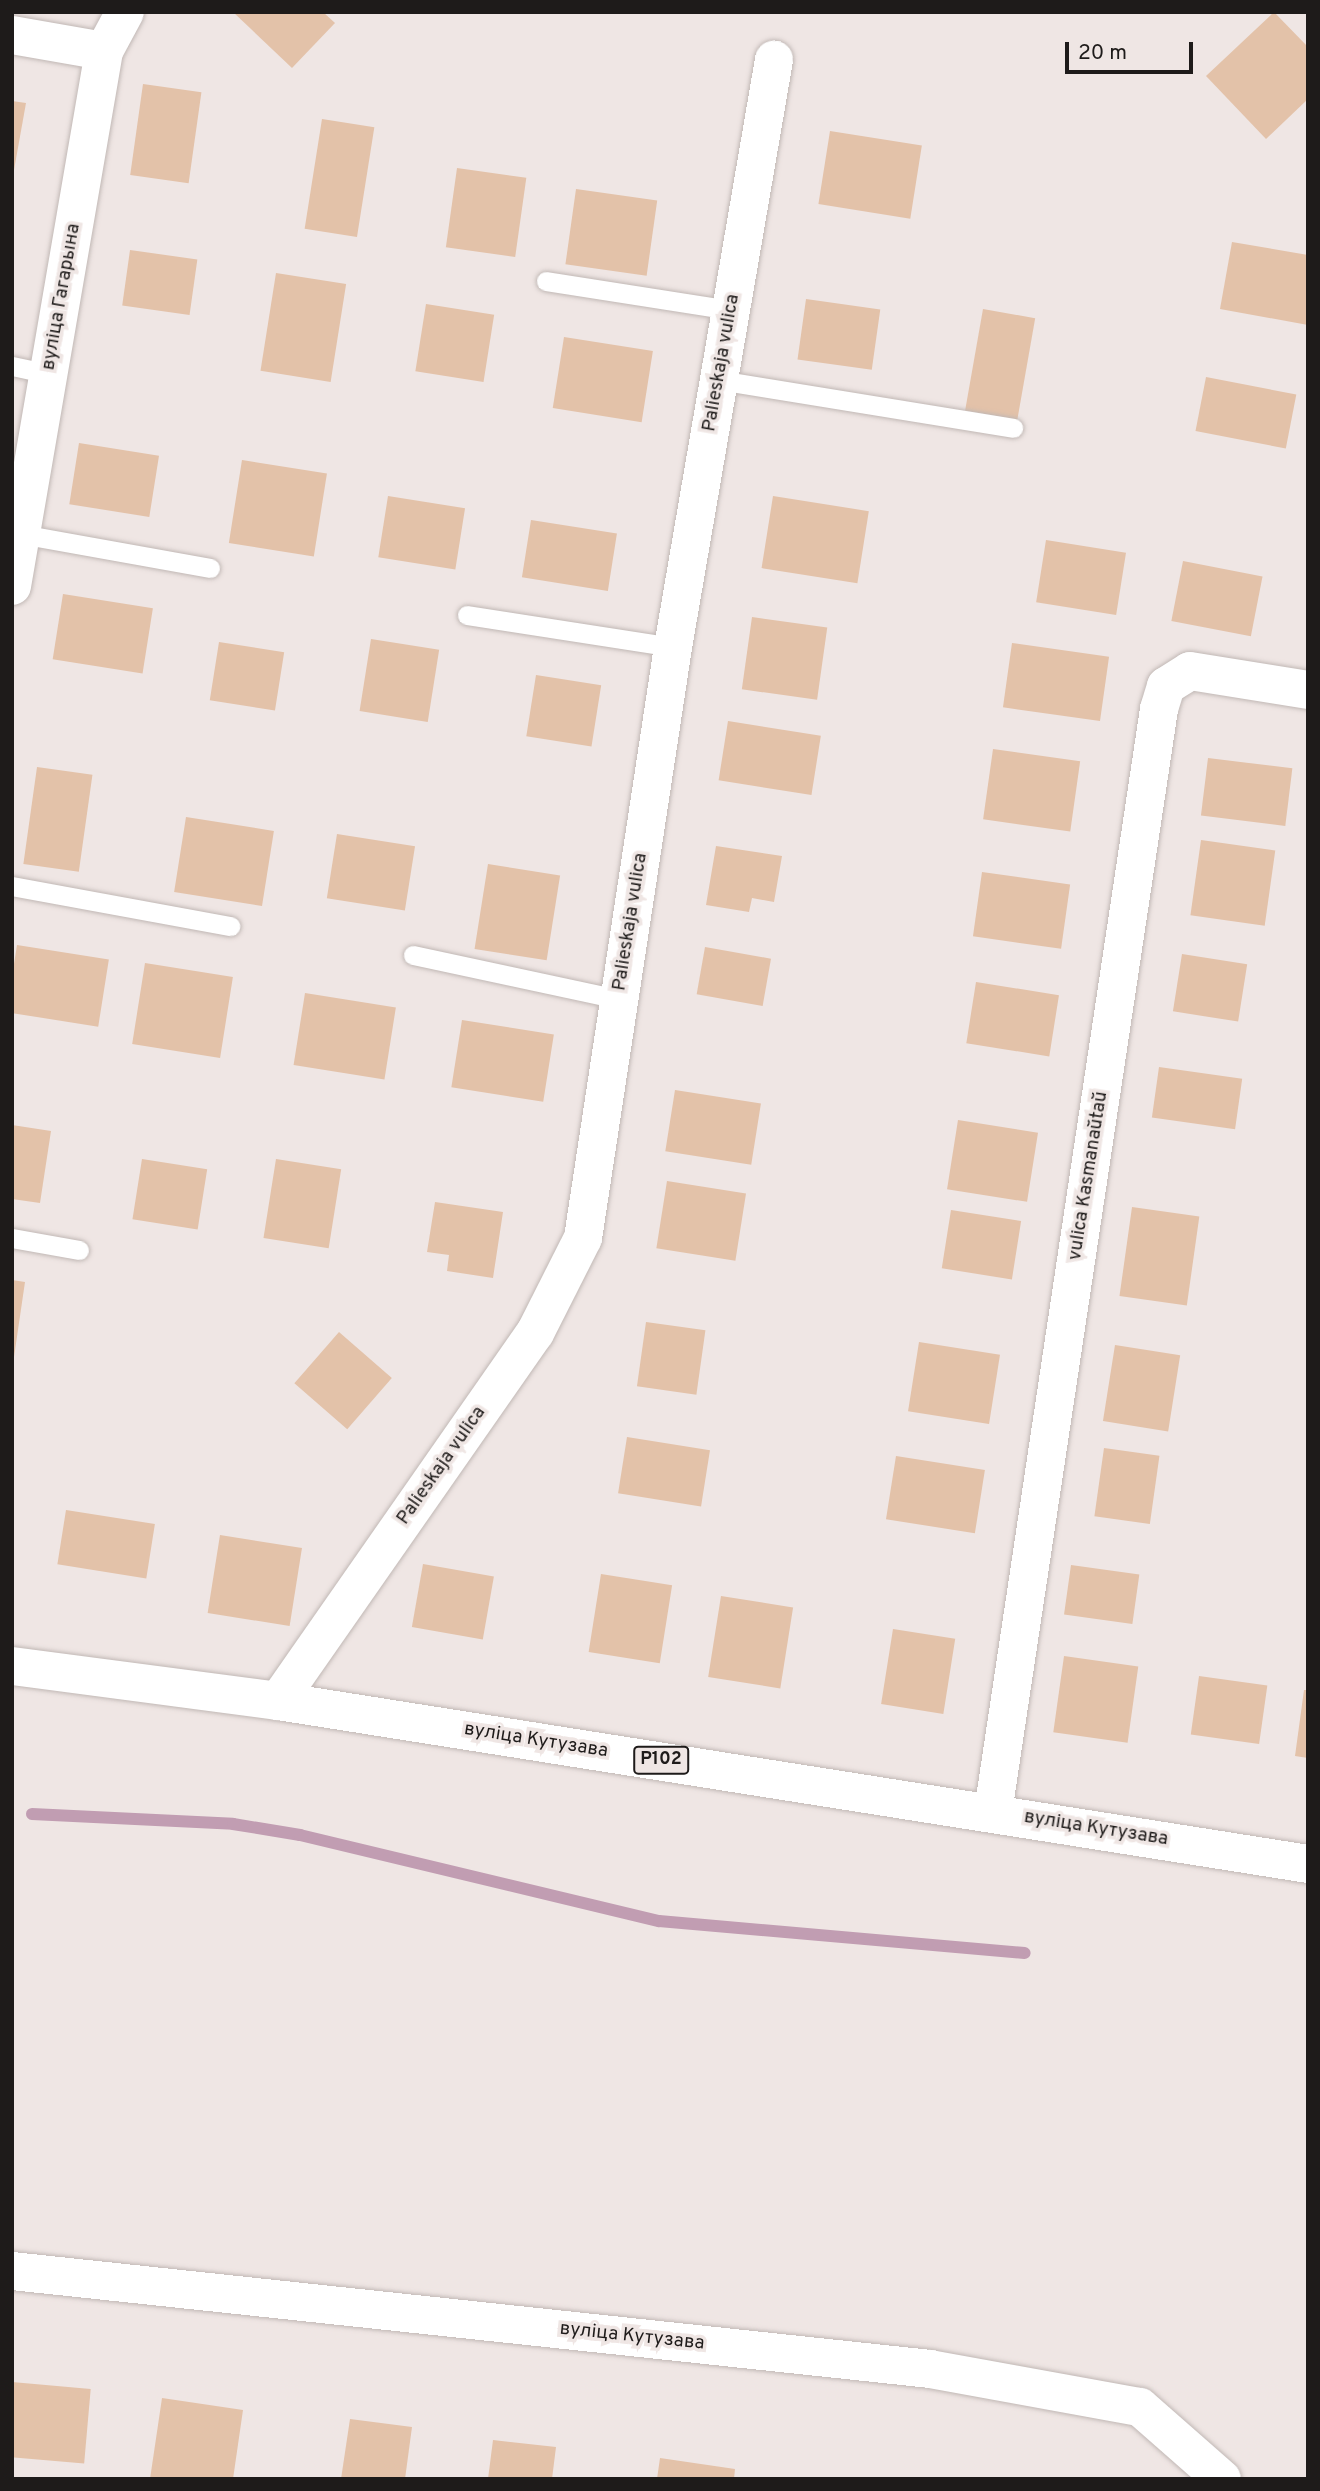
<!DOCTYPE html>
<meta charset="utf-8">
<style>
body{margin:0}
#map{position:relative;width:1320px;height:2491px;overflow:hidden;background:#efe6e4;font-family:Overpass,sans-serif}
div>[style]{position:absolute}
.stream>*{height:12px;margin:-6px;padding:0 6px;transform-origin:6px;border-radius:6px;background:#c19db2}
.building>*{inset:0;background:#e3c2a9;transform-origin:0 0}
.roads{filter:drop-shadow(0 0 2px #c1b8b5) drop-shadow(0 0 2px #c1b8b5)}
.service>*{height:19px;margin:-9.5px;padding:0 9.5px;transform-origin:9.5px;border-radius:9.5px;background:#fff}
.minor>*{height:38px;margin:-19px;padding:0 19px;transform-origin:19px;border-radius:19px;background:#fff}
.primary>*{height:38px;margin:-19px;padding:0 19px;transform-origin:19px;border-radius:19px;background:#fff}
span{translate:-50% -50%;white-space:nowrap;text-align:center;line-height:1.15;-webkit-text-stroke:7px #efe6e4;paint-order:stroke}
.shield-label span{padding:2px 5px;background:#efe6e4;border:2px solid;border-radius:5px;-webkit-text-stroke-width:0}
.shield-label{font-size:18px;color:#1e1b1a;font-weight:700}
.street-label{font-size:19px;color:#1e1b1a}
.frame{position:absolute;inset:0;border:14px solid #1e1b1a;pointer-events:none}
.scale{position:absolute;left:1065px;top:42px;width:128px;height:32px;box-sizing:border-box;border:4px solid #1e1b1a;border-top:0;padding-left:9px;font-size:21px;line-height:24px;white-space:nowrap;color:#1e1b1a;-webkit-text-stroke:5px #efe6e4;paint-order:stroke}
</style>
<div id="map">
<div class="stream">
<div style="left:32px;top:1814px;width:201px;rotate:2.8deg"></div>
<div style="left:233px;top:1824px;width:68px;rotate:9.3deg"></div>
<div style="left:300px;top:1835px;width:369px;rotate:13.5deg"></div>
<div style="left:659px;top:1921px;width:367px;rotate:5deg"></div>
</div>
<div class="building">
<div style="clip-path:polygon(233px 12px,323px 12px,335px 23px,292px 68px)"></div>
<div style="clip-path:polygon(1274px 12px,1308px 47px,1308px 99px,1266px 139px,1206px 76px)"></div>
<div style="left:143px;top:84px;width:59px;height:92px;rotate:8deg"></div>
<div style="clip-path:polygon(12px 101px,26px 103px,14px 170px,12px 170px)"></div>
<div style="left:322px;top:119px;width:53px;height:111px;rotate:9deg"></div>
<div style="left:830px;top:131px;width:93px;height:74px;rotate:9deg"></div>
<div style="left:457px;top:168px;width:70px;height:80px;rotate:8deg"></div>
<div style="left:576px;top:189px;width:82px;height:76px;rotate:8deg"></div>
<div style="clip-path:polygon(1232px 242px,1308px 255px,1308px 325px,1220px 309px)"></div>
<div style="left:130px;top:250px;width:68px;height:56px;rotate:8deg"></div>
<div style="left:276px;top:273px;width:71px;height:99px;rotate:9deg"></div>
<div style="left:806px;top:299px;width:75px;height:61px;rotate:8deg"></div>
<div style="left:426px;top:304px;width:69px;height:68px;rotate:9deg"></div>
<div style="left:983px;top:309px;width:53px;height:103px;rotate:10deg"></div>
<div style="left:564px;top:337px;width:90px;height:72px;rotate:9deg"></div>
<div style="left:1206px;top:377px;width:92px;height:55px;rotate:11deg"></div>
<div style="left:79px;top:443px;width:81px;height:62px;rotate:9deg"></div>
<div style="left:242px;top:460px;width:86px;height:84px;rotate:9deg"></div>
<div style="left:388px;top:496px;width:78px;height:62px;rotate:9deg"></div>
<div style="left:773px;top:496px;width:97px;height:73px;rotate:9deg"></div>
<div style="left:531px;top:520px;width:87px;height:58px;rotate:9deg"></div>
<div style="left:1046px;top:540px;width:81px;height:63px;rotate:9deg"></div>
<div style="left:1183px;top:561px;width:81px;height:61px;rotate:11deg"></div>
<div style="left:63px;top:594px;width:91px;height:66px;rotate:9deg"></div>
<div style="left:752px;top:617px;width:76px;height:73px;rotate:8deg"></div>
<div style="left:371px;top:639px;width:69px;height:73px;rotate:9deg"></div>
<div style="left:219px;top:642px;width:66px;height:59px;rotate:9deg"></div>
<div style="left:1012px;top:643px;width:98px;height:65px;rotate:8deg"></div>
<div style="left:536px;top:675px;width:66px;height:62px;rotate:9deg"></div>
<div style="left:728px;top:721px;width:94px;height:60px;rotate:9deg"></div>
<div style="left:993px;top:749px;width:88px;height:71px;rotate:8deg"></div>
<div style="left:1208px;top:758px;width:85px;height:58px;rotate:7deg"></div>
<div style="left:37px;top:767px;width:56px;height:98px;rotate:8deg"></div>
<div style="left:186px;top:817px;width:89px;height:76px;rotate:9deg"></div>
<div style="left:337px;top:834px;width:79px;height:65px;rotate:9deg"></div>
<div style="left:1201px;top:840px;width:75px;height:76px;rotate:8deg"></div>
<div style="clip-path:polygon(716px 846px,782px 856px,774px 902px,752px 898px,749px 912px,706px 905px)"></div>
<div style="left:488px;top:864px;width:73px;height:86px;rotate:9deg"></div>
<div style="left:982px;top:872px;width:89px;height:65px;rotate:8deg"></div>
<div style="left:17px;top:945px;width:93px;height:68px;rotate:9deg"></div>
<div style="left:705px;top:947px;width:67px;height:48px;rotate:10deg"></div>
<div style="left:1182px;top:954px;width:66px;height:58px;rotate:9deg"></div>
<div style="left:145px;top:963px;width:89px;height:82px;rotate:9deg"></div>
<div style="left:976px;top:982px;width:84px;height:62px;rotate:9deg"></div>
<div style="left:305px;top:993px;width:92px;height:73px;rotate:9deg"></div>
<div style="left:462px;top:1020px;width:93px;height:68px;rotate:9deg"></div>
<div style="left:1159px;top:1067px;width:84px;height:51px;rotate:8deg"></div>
<div style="left:675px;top:1090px;width:87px;height:62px;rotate:9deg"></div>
<div style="left:958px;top:1120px;width:81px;height:70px;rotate:9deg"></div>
<div style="clip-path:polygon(12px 1125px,51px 1131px,40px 1203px,12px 1199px)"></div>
<div style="left:142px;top:1159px;width:66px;height:61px;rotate:9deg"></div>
<div style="left:276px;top:1159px;width:66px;height:80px;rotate:9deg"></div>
<div style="left:667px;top:1181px;width:80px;height:68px;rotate:9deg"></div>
<div style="clip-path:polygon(435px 1202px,503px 1212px,493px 1278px,447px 1271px,449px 1255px,427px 1252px)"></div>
<div style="left:1132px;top:1207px;width:68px;height:90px;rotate:8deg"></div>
<div style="left:951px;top:1210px;width:71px;height:59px;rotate:9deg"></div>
<div style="clip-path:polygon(12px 1280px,25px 1282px,14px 1357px,12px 1357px)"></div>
<div style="left:646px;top:1322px;width:60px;height:65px;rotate:8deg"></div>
<div style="left:339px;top:1332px;width:70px;height:68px;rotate:41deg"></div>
<div style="left:919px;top:1342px;width:82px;height:70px;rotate:9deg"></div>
<div style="left:1115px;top:1345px;width:66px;height:77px;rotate:9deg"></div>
<div style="left:627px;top:1437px;width:84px;height:57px;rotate:9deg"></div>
<div style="left:1104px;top:1448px;width:56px;height:69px;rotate:8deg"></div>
<div style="left:896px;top:1456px;width:90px;height:64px;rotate:9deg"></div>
<div style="left:66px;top:1510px;width:90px;height:55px;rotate:9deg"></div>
<div style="left:220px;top:1535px;width:83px;height:79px;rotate:9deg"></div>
<div style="left:423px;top:1564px;width:72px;height:64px;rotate:10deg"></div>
<div style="left:1071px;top:1565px;width:69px;height:50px;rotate:8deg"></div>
<div style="left:601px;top:1574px;width:72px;height:79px;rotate:9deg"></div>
<div style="left:721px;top:1596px;width:73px;height:82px;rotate:9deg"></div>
<div style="left:893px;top:1629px;width:63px;height:76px;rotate:9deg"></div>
<div style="left:1064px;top:1656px;width:75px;height:77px;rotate:8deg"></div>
<div style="left:1199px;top:1676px;width:69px;height:59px;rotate:8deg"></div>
<div style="clip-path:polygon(1304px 1690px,1308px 1690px,1308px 1758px,1295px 1756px)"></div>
<div style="left:12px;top:2382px;width:79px;height:75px;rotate:5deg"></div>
<div style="clip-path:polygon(162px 2398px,243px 2410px,233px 2479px,150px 2479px)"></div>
<div style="clip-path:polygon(350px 2419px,412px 2427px,405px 2479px,341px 2479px)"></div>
<div style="clip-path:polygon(493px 2440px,556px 2447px,552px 2479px,488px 2479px)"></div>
<div style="clip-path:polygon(660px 2458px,735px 2469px,734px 2479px,657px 2479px)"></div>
</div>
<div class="roads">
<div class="service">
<div style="left:546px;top:281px;width:188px;rotate:8.9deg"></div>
<div style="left:12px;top:366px;width:38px;rotate:12deg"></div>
<div style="left:718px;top:380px;width:299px;rotate:9.2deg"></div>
<div style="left:21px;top:534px;width:192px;rotate:10.2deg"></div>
<div style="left:467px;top:615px;width:208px;rotate:8.8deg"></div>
<div style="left:12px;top:886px;width:222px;rotate:10.4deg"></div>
<div style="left:413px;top:955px;width:211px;rotate:12.1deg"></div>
<div style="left:12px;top:1238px;width:68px;rotate:10.2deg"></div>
</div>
<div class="minor">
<div style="left:12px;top:35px;width:93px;rotate:9.9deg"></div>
<div style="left:12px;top:586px;width:543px;rotate:-80.24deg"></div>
<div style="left:104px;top:51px;width:44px;rotate:-61.7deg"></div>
<div style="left:278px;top:1701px;width:449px;rotate:-55.1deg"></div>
<div style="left:535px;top:1333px;width:106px;rotate:-63.2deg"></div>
<div style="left:583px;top:1238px;width:598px;rotate:-81.34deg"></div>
<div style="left:673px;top:647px;width:596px;rotate:-80.24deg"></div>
<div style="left:993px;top:1812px;width:1115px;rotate:-81.44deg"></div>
<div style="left:1159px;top:709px;width:24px;rotate:-73deg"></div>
<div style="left:1166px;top:686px;width:28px;rotate:-32deg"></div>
<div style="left:1190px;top:671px;width:120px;rotate:9.1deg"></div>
<div style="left:12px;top:2271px;width:923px;rotate:6.09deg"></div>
<div style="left:930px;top:2369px;width:213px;rotate:10.3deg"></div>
<div style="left:1140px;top:2407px;width:109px;rotate:41.3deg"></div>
</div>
<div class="primary">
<div style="left:12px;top:1666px;width:268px;rotate:7.5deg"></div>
<div style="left:278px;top:1701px;width:1043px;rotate:8.99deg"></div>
</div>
</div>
<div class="shield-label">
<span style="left:661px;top:1760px">Р102</span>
</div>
<div class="street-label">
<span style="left:62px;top:297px;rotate:-80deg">вуліца Гагарына</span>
<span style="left:722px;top:363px;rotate:-80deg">Palieskaja vulica</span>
<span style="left:631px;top:922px;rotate:-81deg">Palieskaja vulica</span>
<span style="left:1089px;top:1176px;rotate:-81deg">vulica Kasmanaŭtaŭ</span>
<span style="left:442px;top:1466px;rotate:-55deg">Palieskaja vulica</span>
<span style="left:536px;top:1741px;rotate:9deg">вуліца Кутузава</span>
<span style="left:1096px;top:1829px;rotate:9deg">вуліца Кутузава</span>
<span style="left:632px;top:2337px;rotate:6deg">вуліца Кутузава</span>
</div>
<div class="frame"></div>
<div class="scale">20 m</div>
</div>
